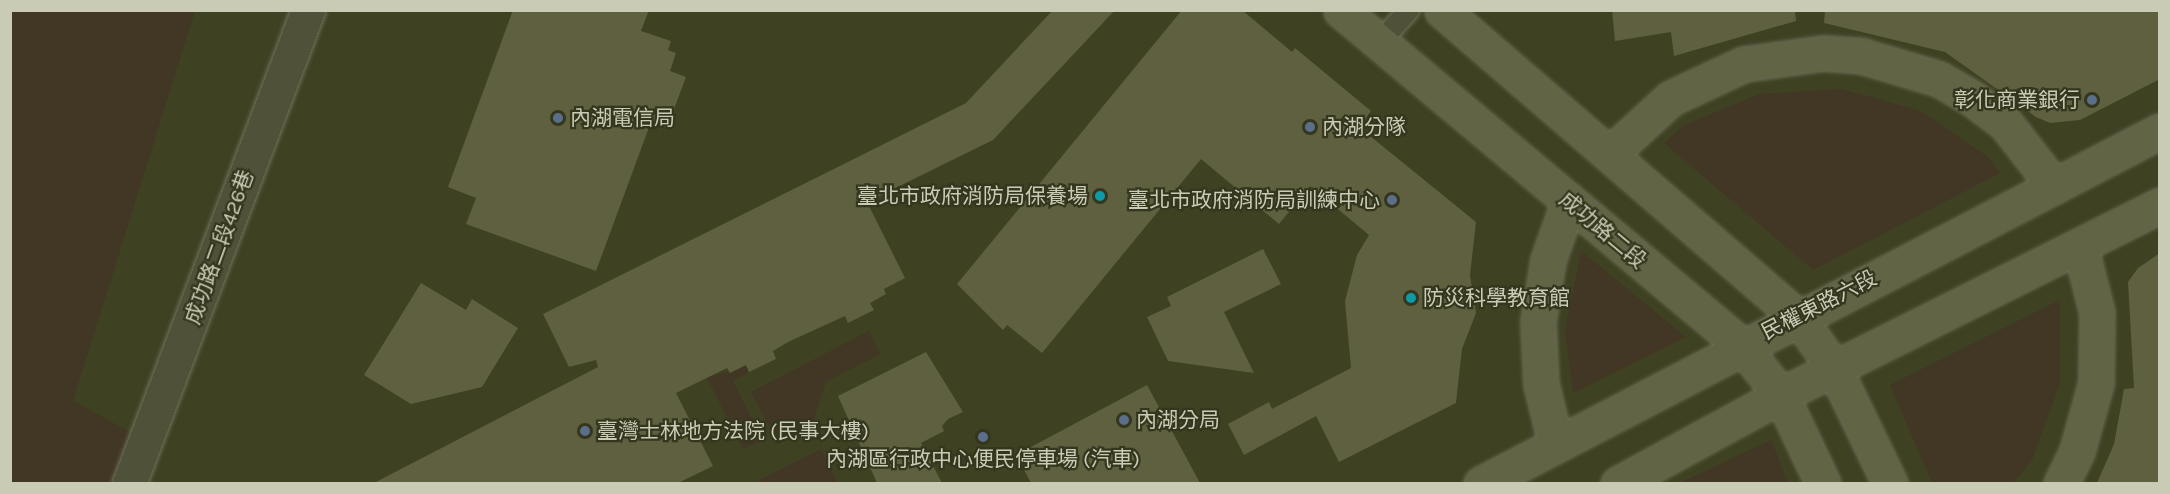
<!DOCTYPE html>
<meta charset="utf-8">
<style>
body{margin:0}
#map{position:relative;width:2170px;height:494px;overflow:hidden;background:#3f4123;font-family:Karla,"Noto Sans TC",sans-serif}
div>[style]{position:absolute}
.green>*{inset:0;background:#423625}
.building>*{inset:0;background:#5e603f}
.roads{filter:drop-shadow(0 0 2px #6f7159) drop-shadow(0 0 2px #6f7159)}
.lane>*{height:20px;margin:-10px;padding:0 10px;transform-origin:10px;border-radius:10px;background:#4f5138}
.street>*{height:33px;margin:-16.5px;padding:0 16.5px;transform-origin:16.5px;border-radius:16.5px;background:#4f5138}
.secondary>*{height:33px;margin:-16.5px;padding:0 16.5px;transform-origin:16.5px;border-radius:16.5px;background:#616445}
.dots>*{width:16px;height:16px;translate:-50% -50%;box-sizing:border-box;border:3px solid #34361d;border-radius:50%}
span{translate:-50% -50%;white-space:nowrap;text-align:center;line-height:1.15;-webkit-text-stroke:4.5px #34361d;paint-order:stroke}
.poi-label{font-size:21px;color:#c9cbb4}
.right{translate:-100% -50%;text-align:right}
.left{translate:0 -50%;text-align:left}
.street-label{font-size:21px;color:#c9cbb4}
.frame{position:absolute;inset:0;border:12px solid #c9cbb4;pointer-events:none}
</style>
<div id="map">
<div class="green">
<div style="clip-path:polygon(10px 11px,195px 11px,73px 401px,141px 438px,118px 483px,11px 483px)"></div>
<div style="clip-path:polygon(1842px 89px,1921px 111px,1989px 158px,2000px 173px,1813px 270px,1664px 143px,1684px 125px,1760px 94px)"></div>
<div style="clip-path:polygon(1581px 251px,1686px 337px,1573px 393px,1565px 332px)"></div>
<div style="clip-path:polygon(2060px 300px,2060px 383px,2032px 460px,2013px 483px,1932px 483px,1890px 385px)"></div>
<div style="clip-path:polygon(869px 331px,880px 354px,826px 382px,811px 427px,778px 444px,751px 392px)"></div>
<div style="clip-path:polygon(746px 365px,749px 372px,733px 381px,763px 440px,743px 449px,707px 378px)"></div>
<div style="clip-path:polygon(1771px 440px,1788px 483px,1680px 483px)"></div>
<div style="clip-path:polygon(821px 449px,838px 483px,761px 483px,759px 480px)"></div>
</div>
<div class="building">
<div style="clip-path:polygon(513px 10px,649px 10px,641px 31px,671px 41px,668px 50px,676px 53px,670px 71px,686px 77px,667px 128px,651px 122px,596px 271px,466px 224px,476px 198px,448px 187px)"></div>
<div style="clip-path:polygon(1053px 10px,1115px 10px,993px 140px,867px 202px,905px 278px,884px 289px,886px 294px,870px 303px,874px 310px,848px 323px,845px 316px,788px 342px,773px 351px,776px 359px,749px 372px,746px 365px,730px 373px,727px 368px,676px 393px,713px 466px,678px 483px,374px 483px,598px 367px,596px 360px,569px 367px,543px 314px,966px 103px)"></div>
<div style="clip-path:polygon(1182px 10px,1242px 10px,1292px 52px,1295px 48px,1371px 111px,1359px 127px,1476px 222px,1470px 275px,1476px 313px,1462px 349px,1456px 403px,1339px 462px,1316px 416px,1244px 455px,1228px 424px,1269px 402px,1272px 409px,1351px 368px,1345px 301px,1357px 255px,1369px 235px,1310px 186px,1279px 224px,1201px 159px,1042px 353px,1007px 325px,1003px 330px,957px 284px)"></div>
<div style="clip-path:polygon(1612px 10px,1795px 10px,1796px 21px,1674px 56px,1671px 32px,1615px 41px)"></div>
<div style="clip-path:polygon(1825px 10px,2160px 10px,2160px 79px,2080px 120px,2050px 123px,2036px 117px,1945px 52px,1824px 23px)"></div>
<div style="clip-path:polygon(1263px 249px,1281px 284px,1224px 312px,1254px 373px,1168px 361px,1147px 317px,1171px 306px,1167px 297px)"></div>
<div style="clip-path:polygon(2160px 253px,2160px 483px,2097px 483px,2114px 444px,2124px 389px,2134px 388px,2128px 282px,2138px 268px)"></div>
<div style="clip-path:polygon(421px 283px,466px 310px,472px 299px,518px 328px,482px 387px,411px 404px,364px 375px)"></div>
<div style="clip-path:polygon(926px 352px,963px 412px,948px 419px,942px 426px,944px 431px,921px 443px,942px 483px,877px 483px,838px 396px)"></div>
<div style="clip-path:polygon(1147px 385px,1200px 483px,1031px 483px,1016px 455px)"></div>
</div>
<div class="roads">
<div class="lane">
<div style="left:1380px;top:42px;width:43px;rotate:-47.8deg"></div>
</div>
<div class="street">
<div style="left:129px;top:484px;width:507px;rotate:-69.31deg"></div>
</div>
<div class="secondary">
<div style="left:1341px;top:10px;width:522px;rotate:39.95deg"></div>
<div style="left:1741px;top:345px;width:64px;rotate:51.3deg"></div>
<div style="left:1781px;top:395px;width:98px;rotate:64.7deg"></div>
<div style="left:1442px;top:10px;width:469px;rotate:40.8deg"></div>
<div style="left:1797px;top:316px;width:64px;rotate:54.6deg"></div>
<div style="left:1834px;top:368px;width:129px;rotate:64.2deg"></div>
<div style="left:1612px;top:152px;width:80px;rotate:-42.5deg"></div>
<div style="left:1671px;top:98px;width:81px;rotate:-25deg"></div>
<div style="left:1744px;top:64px;width:80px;rotate:-7.9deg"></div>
<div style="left:1823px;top:53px;width:39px;rotate:4deg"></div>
<div style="left:1862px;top:56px;width:80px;rotate:16.6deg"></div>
<div style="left:1939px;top:79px;width:39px;rotate:30deg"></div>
<div style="left:1973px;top:99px;width:40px;rotate:37deg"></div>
<div style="left:2005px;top:123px;width:80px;rotate:52.1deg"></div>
<div style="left:1556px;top:445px;width:63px;rotate:-103.8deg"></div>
<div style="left:1541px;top:384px;width:62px;rotate:-92.8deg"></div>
<div style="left:1538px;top:322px;width:63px;rotate:-80.8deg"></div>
<div style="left:1548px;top:260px;width:63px;rotate:-70.4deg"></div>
<div style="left:1481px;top:484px;width:765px;rotate:-27.47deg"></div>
<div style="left:1618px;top:484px;width:186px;rotate:-28.6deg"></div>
<div style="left:1781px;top:395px;width:424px;rotate:-26.6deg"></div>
<div style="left:2061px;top:484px;width:37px;rotate:-64deg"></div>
<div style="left:2077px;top:451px;width:71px;rotate:-74.4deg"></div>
<div style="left:2096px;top:383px;width:70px;rotate:-89.2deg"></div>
<div style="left:2097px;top:313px;width:69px;rotate:-104.2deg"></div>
</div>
</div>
<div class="dots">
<div style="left:2092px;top:100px;background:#5c6f8a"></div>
<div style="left:558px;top:118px;background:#5c6f8a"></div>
<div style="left:1310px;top:127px;background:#5c6f8a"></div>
<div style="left:1100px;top:196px;background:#0f9aa8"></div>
<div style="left:1392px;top:200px;background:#5c6f8a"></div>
<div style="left:1411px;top:298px;background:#0f9aa8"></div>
<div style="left:1124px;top:420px;background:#5c6f8a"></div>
<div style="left:585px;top:431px;background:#5c6f8a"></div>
<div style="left:983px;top:437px;background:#5c6f8a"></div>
</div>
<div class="poi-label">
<span class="right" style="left:2080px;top:100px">彰化商業銀行</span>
<span class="left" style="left:570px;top:118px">內湖電信局</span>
<span class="left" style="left:1322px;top:127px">內湖分隊</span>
<span class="right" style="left:1088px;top:196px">臺北市政府消防局保養場</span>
<span class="right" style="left:1380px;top:200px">臺北市政府消防局訓練中心</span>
<span class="left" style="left:1423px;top:298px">防災科學教育館</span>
<span class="left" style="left:1136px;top:420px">內湖分局</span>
<span class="left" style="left:597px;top:431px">臺灣士林地方法院 (民事大樓)</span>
<span style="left:983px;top:459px">內湖區行政中心便民停車場 (汽車)</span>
</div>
<div class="street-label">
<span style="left:1603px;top:230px;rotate:40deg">成功路二段</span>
<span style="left:219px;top:247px;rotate:-70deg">成功路二段426巷</span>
<span style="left:1819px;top:305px;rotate:-27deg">民權東路六段</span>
</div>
<div class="frame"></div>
</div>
